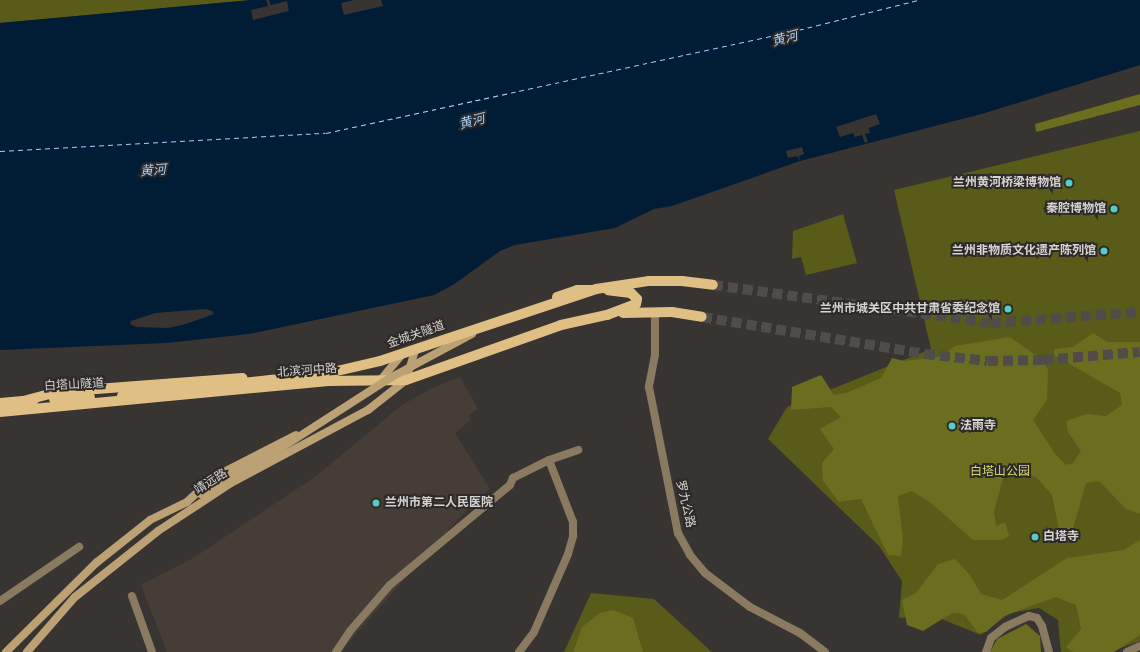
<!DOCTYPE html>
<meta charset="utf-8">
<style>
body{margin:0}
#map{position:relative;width:1140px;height:652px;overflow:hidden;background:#373432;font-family:Roboto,"Noto Sans SC",sans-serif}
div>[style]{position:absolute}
.built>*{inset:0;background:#463d37}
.green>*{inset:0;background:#595b18}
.forest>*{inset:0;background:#6b6e1f}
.water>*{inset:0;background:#011c35}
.pier>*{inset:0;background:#373432}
.ferry>*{height:1px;margin-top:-0.5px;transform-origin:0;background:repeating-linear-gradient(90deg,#a5d0fc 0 5px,transparent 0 9px)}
.primary-tunnel>*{height:10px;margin-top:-5px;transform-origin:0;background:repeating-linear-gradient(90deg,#4f4c4a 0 10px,transparent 0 15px)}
.street>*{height:8px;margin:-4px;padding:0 4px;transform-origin:4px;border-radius:4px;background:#8a7a5f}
.secondary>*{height:8px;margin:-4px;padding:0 4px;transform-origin:4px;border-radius:4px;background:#bba174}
.primary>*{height:10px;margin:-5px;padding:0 5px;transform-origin:5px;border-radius:5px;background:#e0bf85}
.secondary-bridge>*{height:8px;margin:-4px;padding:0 4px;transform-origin:4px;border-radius:4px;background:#bba174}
.primary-bridge>*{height:10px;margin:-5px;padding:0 5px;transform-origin:5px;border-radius:5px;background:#e0bf85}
.dots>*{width:11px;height:11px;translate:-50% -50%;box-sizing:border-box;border:2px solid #2d2a28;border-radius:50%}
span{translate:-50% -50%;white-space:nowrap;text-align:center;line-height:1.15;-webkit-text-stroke:4px #2d2a28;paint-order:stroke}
.poi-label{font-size:12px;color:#d6d4d2;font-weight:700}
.right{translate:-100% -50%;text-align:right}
.left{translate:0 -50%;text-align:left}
.street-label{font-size:12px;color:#d6d4d2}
.park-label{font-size:12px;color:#d4d86f}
.water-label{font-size:13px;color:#a5d0fc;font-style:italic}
</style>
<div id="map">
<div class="built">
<div style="clip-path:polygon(460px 377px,478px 409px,469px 415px,471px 420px,455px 433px,490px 489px,461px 516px,340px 652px,167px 652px,141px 585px,195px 557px,315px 477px,402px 405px,430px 389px)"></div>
</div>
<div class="green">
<div style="clip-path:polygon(0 0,251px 0,0 23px)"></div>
<div style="clip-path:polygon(1140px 131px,1140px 641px,1110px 652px,1061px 652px,1058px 620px,1039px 608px,1010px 613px,981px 635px,934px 616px,899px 618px,902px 581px,879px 546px,768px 439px,787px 407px,931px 349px,894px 190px)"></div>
<div style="clip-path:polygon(843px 214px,857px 263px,806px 275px,801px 257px,792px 259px,793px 231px)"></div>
<div style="clip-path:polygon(591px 593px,654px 599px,712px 652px,564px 652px)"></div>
</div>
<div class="forest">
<div style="clip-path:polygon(1140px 94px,1140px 105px,1036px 132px,1035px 124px)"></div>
<div style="clip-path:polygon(1093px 333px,1107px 342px,1140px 342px,1140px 514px,1126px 509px,1099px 481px,1086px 483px,1072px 532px,1060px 535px,1052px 495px,1036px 477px,1022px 472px,1003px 478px,994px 512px,996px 526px,1005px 522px,1009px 536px,1002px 540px,973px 540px,931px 503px,912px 491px,898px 496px,903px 540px,901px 556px,888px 555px,861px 499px,839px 502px,823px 481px,822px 463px,834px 449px,820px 429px,841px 417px,831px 407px,791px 410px,792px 387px,821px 375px,834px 395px,846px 393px,881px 378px,892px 358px,904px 361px,939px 357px,955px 346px,1010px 337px,1042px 360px,1048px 369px,1047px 400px,1033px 420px,1056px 455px,1066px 465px,1073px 463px,1081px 451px,1068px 432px,1066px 421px,1087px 414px,1106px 416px,1122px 405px,1120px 393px,1054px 355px,1054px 349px,1073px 347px)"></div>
<div style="clip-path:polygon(1140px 540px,1140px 635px,1114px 652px,1073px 652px,1066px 647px,1081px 629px,1076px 605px,1056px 597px,1004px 616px,986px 632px,978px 633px,964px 614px,952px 613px,923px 631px,907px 625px,902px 600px,916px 593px,938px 564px,955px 559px,970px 575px,981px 594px,1002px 600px,1067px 558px,1124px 550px)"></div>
<div style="clip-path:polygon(613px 610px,633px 618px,643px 652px,573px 652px,582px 627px,600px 613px)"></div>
<div style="clip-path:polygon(1026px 624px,1040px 636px,1041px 652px,990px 652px,997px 639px)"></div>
</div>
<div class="water">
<div style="clip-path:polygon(evenodd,251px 0,1140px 0,1140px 65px,985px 113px,800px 161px,672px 206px,654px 209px,615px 228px,515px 245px,500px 251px,453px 285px,434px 295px,415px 299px,249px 334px,166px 343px,0 350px,0 23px,251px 0,206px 309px,212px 311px,214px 314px,186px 324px,168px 328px,136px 327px,130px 324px,131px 321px,155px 313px,206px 309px)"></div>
</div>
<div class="pier">
<div style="clip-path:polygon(266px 0,269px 0,271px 5px,287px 1px,289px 11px,253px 20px,251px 10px,268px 6px)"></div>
<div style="clip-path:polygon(354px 0,381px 0,383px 6px,344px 15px,341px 3px)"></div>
<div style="clip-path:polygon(876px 114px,880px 124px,869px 128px,870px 133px,865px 134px,868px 142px,865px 143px,862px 135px,855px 137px,853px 133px,840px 137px,836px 127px)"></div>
<div style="clip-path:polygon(802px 147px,804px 154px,799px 156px,800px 161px,797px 156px,788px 158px,786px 151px)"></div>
</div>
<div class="ferry">
<div style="left:0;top:151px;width:326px;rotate:-3.2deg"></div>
<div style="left:326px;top:133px;width:475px;rotate:-12.3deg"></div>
<div style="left:790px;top:32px;width:132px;rotate:-14deg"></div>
</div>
<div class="primary-tunnel">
<div style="left:713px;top:285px;width:281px;rotate:7.8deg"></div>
<div style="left:991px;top:323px;width:149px;rotate:-4.2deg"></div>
<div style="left:702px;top:317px;width:226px;rotate:9.4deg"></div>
<div style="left:925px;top:354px;width:63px;rotate:6.3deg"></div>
<div style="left:988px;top:361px;width:55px;rotate:-1deg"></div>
<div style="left:1043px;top:360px;width:97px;rotate:-4.7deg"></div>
</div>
<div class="street">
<div style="left:655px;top:315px;width:40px;rotate:90deg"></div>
<div style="left:655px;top:355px;width:33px;rotate:101deg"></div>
<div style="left:649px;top:387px;width:149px;rotate:78.8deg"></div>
<div style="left:678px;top:533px;width:25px;rotate:61deg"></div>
<div style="left:690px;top:555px;width:23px;rotate:50deg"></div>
<div style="left:705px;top:573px;width:56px;rotate:37.1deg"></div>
<div style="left:750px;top:607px;width:56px;rotate:27.5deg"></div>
<div style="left:800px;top:633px;width:31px;rotate:37deg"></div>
<div style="left:132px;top:596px;width:59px;rotate:70.3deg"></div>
<div style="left:0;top:601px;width:96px;rotate:-34.4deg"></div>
<div style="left:336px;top:652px;width:25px;rotate:-56deg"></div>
<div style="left:350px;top:631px;width:61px;rotate:-49deg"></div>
<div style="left:390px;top:585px;width:156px;rotate:-39.8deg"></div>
<div style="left:510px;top:485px;width:8px;rotate:-67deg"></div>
<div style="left:513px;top:478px;width:40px;rotate:-26.6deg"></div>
<div style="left:549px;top:460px;width:31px;rotate:-19deg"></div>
<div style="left:519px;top:652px;width:25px;rotate:-53deg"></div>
<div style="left:534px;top:632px;width:85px;rotate:-66.4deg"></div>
<div style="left:568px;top:554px;width:19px;rotate:-74deg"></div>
<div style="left:573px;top:536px;width:14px;rotate:-90deg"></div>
<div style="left:573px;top:522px;width:66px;rotate:-111.2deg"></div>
<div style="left:986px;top:652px;width:15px;rotate:-70deg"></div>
<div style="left:991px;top:638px;width:18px;rotate:-38deg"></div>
<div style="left:1005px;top:627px;width:26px;rotate:-25deg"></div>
<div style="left:1029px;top:616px;width:8px;rotate:14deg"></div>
<div style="left:1037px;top:618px;width:9px;rotate:58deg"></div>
<div style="left:1042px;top:626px;width:27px;rotate:75deg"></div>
<div style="left:1127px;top:652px;width:14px;rotate:-25deg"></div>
</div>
<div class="secondary">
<div style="left:378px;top:383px;width:35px;rotate:-50deg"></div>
<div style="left:201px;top:494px;width:85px;rotate:-29.6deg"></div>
<div style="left:6px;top:652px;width:127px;rotate:-44.7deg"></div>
<div style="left:96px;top:563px;width:69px;rotate:-38.5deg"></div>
<div style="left:150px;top:520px;width:41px;rotate:-25.9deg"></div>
<div style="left:187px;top:502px;width:37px;rotate:-43deg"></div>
<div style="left:214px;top:477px;width:92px;rotate:-27.1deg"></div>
<div style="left:27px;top:652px;width:73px;rotate:-48.9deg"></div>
<div style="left:75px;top:597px;width:106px;rotate:-38.5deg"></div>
<div style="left:158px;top:531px;width:87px;rotate:-33.3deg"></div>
<div style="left:231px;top:483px;width:155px;rotate:-28.1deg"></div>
<div style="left:368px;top:410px;width:48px;rotate:-38.3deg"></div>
<div style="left:406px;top:380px;width:30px;rotate:-73deg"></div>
</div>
<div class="primary">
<div style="left:557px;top:297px;width:21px;rotate:-19deg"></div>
<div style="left:577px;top:290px;width:15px"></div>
<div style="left:623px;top:313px;width:49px;rotate:-1.2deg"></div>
<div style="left:672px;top:312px;width:30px;rotate:9deg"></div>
<div style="left:54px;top:399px;width:36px;rotate:-3deg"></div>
<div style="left:27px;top:400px;width:31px;rotate:-15deg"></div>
<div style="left:57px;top:392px;width:186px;rotate:-4.3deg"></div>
<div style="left:0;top:403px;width:34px;rotate:-5deg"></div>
<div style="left:0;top:412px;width:330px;rotate:-5.4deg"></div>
<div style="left:329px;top:381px;width:77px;rotate:-0.7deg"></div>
<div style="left:406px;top:380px;width:164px;rotate:-19.5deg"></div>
<div style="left:561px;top:325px;width:47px;rotate:-12.3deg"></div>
<div style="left:607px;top:315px;width:31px;rotate:-21deg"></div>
<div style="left:636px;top:304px;width:5px;rotate:-79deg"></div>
<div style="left:637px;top:299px;width:8px;rotate:-135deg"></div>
<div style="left:631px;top:293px;width:23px;rotate:-173deg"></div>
</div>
<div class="secondary-bridge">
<div style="left:275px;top:452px;width:137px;rotate:-32.8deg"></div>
<div style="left:390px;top:378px;width:93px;rotate:-28.2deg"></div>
</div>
<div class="primary-bridge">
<div style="left:122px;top:396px;width:203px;rotate:-6.2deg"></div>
<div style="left:324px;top:374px;width:57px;rotate:-13.1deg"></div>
<div style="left:380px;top:361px;width:228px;rotate:-18.4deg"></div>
<div style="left:596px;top:289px;width:54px;rotate:-8.6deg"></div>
<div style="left:649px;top:281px;width:33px"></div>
<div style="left:682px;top:281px;width:31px;rotate:7deg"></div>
</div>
<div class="dots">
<div style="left:1069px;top:183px;background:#54cdc7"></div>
<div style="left:1114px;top:209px;background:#54cdc7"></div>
<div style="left:1104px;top:251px;background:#54cdc7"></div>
<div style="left:1008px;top:309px;background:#54cdc7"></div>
<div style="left:952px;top:426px;background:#54cdc7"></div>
<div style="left:376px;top:503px;background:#54cdc7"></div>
<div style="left:1035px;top:537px;background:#54cdc7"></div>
</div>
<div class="poi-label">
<span class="right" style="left:1061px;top:183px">兰州黄河桥梁博物馆</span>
<span class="right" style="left:1106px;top:209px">秦腔博物馆</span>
<span class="right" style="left:1096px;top:251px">兰州非物质文化遗产陈列馆</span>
<span class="right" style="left:1000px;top:309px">兰州市城关区中共甘肃省委纪念馆</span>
<span class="left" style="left:960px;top:426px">法雨寺</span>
<span class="left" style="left:385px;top:503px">兰州市第二人民医院</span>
<span class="left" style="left:1043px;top:537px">白塔寺</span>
</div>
<div class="street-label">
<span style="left:416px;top:335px;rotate:-19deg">金城关隧道</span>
<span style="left:307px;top:371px;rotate:-4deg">北滨河中路</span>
<span style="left:74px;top:385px;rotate:-3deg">白塔山隧道</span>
<span style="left:211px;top:482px;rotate:-32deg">靖远路</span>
<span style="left:685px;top:504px;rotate:77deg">罗九公路</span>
</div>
<div class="park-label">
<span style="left:1000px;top:472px">白塔山公园</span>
</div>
<div class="water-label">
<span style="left:785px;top:39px;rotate:-15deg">黄河</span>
<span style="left:472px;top:122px;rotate:-15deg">黄河</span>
<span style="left:153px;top:171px;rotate:-4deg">黄河</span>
</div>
</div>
